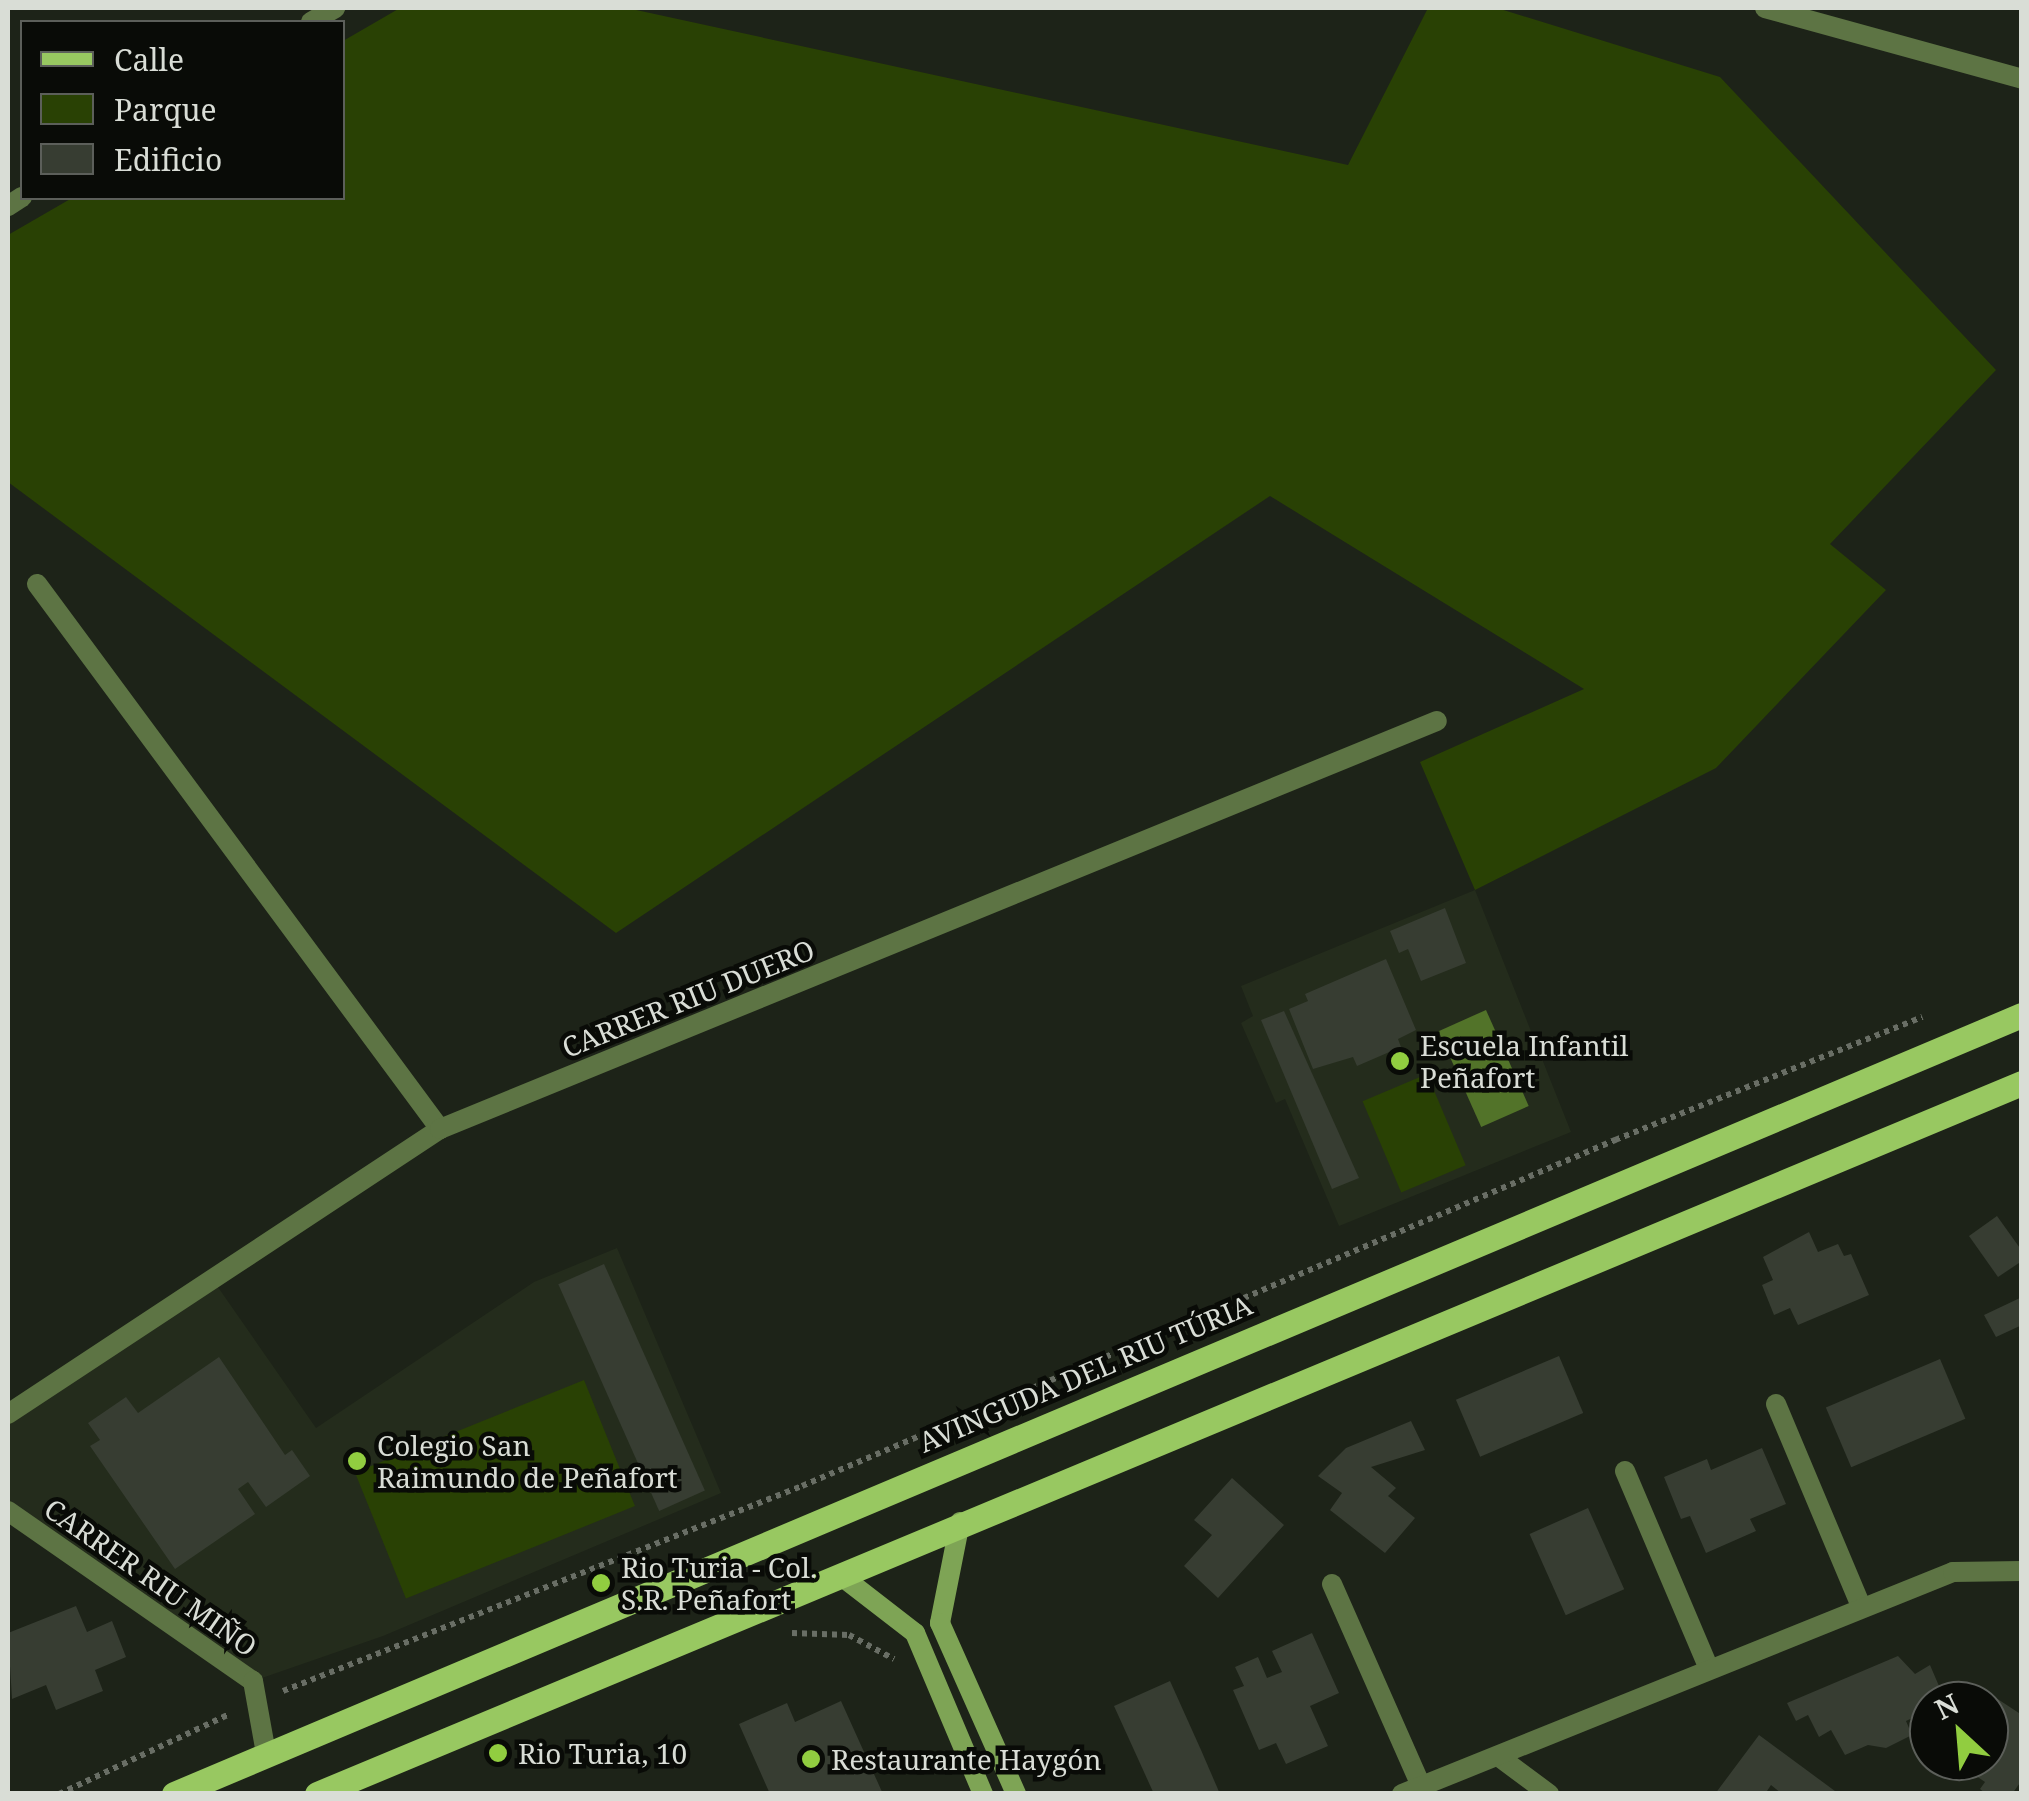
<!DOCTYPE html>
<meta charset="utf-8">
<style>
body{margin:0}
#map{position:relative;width:2029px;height:1801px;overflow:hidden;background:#1d2318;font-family:"Noto Serif",serif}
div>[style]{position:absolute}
.built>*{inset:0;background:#242c1c}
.green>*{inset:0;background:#294104;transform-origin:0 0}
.water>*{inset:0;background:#527329;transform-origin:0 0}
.building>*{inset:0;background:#373d32;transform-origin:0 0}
.path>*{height:6px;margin-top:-3px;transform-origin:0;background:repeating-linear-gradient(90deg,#696e65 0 5px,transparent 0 10px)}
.street>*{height:20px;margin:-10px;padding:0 10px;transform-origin:10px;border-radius:10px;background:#5d7444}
.secondary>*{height:20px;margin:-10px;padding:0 10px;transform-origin:10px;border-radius:10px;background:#7ea455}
.primary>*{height:25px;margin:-12.5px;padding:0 12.5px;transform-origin:12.5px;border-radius:12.5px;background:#98c861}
.dots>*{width:28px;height:28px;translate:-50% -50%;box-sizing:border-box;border:5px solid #090b07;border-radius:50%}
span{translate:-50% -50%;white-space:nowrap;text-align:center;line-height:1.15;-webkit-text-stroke:9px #090b07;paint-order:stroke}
.street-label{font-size:28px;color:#d9ddd6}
.poi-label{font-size:28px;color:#d9ddd6}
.left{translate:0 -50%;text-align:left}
.frame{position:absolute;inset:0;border:10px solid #d9ddd6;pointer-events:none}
.legend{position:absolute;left:20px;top:20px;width:325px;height:180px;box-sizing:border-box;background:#090b07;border:2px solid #5c5f5a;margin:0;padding:12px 18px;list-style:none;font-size:30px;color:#d9ddd6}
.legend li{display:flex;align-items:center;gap:20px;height:50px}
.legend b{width:50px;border:2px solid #5c5f5a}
.north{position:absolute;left:1909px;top:1681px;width:100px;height:100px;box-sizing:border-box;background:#090b07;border:2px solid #5c5f5a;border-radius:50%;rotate:334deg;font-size:28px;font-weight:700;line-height:40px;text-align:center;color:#d9ddd6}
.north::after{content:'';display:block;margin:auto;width:35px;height:45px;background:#91cd40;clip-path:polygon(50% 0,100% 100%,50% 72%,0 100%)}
</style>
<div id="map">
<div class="built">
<div style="clip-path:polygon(1475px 890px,1571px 1132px,1339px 1226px,1285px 1099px,1276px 1103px,1241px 1023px,1253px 1016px,1241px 986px)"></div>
<div style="clip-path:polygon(617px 1248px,721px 1493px,383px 1636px,253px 1681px,8px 1511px,8px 1414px,213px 1280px,316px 1428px,534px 1282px)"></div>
</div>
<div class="green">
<div style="clip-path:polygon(400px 8px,627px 8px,1348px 165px,1428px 8px,1497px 8px,1720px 77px,1996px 370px,1830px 544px,1886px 590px,1716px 768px,1475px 890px,1420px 762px,1584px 689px,1270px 496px,616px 933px,8px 482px,8px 235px,72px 198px,342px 198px,343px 41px)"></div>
<div style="left:1427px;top:1074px;width:99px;height:70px;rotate:67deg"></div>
<div style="left:584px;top:1380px;width:136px;height:247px;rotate:68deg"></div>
</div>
<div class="water">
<div style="left:1486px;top:1010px;width:105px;height:52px;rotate:66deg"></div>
</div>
<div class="building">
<div style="clip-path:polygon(1445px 908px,1466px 963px,1421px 981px,1408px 949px,1399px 953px,1390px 931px)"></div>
<div style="clip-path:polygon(1386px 959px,1416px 1030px,1398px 1039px,1401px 1047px,1357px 1066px,1353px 1057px,1313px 1069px,1289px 1009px,1308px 1001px,1305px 994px)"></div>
<div style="clip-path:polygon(1284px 1011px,1359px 1178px,1332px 1189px,1261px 1020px)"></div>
<div style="clip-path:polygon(1997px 1216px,2022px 1251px,2022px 1261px,1998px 1277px,1969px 1236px)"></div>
<div style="clip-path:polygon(1809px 1232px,1818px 1252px,1838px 1244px,1844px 1256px,1851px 1254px,1869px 1295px,1798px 1325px,1790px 1308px,1774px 1315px,1762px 1285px,1773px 1280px,1763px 1257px)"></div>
<div style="left:604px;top:1264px;width:248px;height:50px;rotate:66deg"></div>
<div style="clip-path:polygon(2022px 1297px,2022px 1325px,1996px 1337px,1984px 1315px)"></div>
<div style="left:1559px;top:1356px;width:62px;height:112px;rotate:67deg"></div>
<div style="clip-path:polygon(219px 1357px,285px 1455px,292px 1450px,310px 1476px,266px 1507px,248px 1482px,238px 1489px,255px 1514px,175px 1569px,90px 1446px,100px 1440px,88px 1423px,126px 1397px,138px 1413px)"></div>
<div style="left:1940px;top:1359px;width:65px;height:124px;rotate:67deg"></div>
<div style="clip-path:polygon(1411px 1421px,1425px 1450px,1371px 1467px,1396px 1488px,1388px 1496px,1415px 1518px,1385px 1553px,1330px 1510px,1342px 1493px,1318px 1476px,1346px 1448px)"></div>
<div style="clip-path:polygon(1762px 1448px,1786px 1504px,1750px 1519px,1756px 1531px,1706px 1553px,1690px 1516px,1681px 1519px,1664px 1477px,1707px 1459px,1711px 1470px)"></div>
<div style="clip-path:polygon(1232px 1478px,1284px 1525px,1218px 1598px,1184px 1566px,1212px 1535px,1194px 1520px)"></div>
<div style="left:1588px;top:1508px;width:89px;height:64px;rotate:66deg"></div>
<div style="clip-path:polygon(76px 1606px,87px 1632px,112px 1621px,126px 1657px,95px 1670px,103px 1691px,56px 1710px,46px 1685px,12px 1699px,8px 1633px)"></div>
<div style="clip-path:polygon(1312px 1633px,1339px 1693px,1310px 1706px,1328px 1746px,1286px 1764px,1276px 1743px,1259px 1750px,1233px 1690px,1244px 1686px,1235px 1667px,1258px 1657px,1267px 1678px,1282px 1672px,1272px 1651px)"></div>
<div style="clip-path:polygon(1898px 1656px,1915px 1674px,1930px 1665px,1939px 1686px,1929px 1710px,1906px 1721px,1912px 1735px,1886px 1748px,1868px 1745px,1845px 1755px,1831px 1730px,1819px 1737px,1808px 1715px,1796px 1721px,1787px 1703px)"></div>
<div style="clip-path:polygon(1170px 1681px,1201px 1750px,1220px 1794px,1154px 1794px,1114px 1706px)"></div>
<div style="clip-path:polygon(1990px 1694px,2022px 1715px,2022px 1780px,2012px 1794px,1986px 1794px,1980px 1789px,1985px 1782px,1954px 1761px,1989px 1761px)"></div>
<div style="clip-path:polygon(841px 1701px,883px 1794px,770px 1794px,739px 1724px,787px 1703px,795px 1722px)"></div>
<div style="clip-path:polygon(1759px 1735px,1839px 1794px,1782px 1794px,1771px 1785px,1765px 1794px,1715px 1794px)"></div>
</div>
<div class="path">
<div style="left:792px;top:1633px;width:57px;rotate:2deg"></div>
<div style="left:849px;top:1635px;width:51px;rotate:28.1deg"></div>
<div style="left:283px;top:1691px;width:558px;rotate:-21.55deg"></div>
<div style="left:802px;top:1486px;width:884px;rotate:-23.05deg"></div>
<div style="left:1615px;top:1140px;width:331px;rotate:-21.8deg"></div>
<div style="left:59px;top:1794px;width:189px;rotate:-25.1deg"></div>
</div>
<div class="street">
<div style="left:1765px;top:8px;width:267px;rotate:15.4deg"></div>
<div style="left:311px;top:22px;width:28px;rotate:-30deg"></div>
<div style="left:8px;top:206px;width:17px;rotate:-33deg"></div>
<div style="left:37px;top:584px;width:678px;rotate:53.52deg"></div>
<div style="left:1776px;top:1404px;width:219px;rotate:67.2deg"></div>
<div style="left:8px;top:1414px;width:518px;rotate:-33.41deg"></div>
<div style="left:440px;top:1129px;width:1077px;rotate:-22.26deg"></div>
<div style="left:1625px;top:1471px;width:215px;rotate:67deg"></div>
<div style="left:8px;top:1511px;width:298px;rotate:34.8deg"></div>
<div style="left:253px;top:1681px;width:73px;rotate:79.8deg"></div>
<div style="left:1332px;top:1584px;width:221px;rotate:66.2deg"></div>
<div style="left:1498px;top:1756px;width:64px;rotate:36.7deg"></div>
<div style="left:1402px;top:1794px;width:594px;rotate:-21.94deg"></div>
<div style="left:1953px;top:1572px;width:69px;rotate:-0.8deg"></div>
</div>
<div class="secondary">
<div style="left:960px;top:1522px;width:103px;rotate:101.2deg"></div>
<div style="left:940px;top:1623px;width:187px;rotate:66deg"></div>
<div style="left:840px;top:1575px;width:95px;rotate:37.7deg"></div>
<div style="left:915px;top:1633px;width:175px;rotate:67.1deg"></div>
</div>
<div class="primary">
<div style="left:174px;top:1794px;width:2005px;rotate:-22.86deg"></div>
<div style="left:317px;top:1794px;width:1847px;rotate:-22.64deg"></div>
</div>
<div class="dots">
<div style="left:1400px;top:1061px;background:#91cd40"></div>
<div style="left:357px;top:1461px;background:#91cd40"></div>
<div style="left:601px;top:1583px;background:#91cd40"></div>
<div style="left:498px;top:1753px;background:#91cd40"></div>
<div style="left:811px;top:1759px;background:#91cd40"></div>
</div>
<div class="street-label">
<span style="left:688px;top:998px;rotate:-22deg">CARRER RIU DUERO</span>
<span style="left:1085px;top:1373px;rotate:-23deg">AVINGUDA DEL RIU TÚRIA</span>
<span style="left:151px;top:1577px;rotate:35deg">CARRER RIU MIÑO</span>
</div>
<div class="poi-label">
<span class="left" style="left:1420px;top:1061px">Escuela Infantil<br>Peñafort</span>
<span class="left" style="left:377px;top:1461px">Colegio San<br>Raimundo de Peñafort</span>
<span class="left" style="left:621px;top:1583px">Rio Turia - Col.<br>S.R. Peñafort</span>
<span class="left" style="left:518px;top:1753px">Rio Turia, 10</span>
<span class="left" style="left:831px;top:1759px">Restaurante Haygón</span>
</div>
<div class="frame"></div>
<ul class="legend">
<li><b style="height:12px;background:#98c861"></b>Calle</li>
<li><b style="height:28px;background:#294104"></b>Parque</li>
<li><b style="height:28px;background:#373d32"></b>Edificio</li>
</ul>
<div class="north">N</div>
</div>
